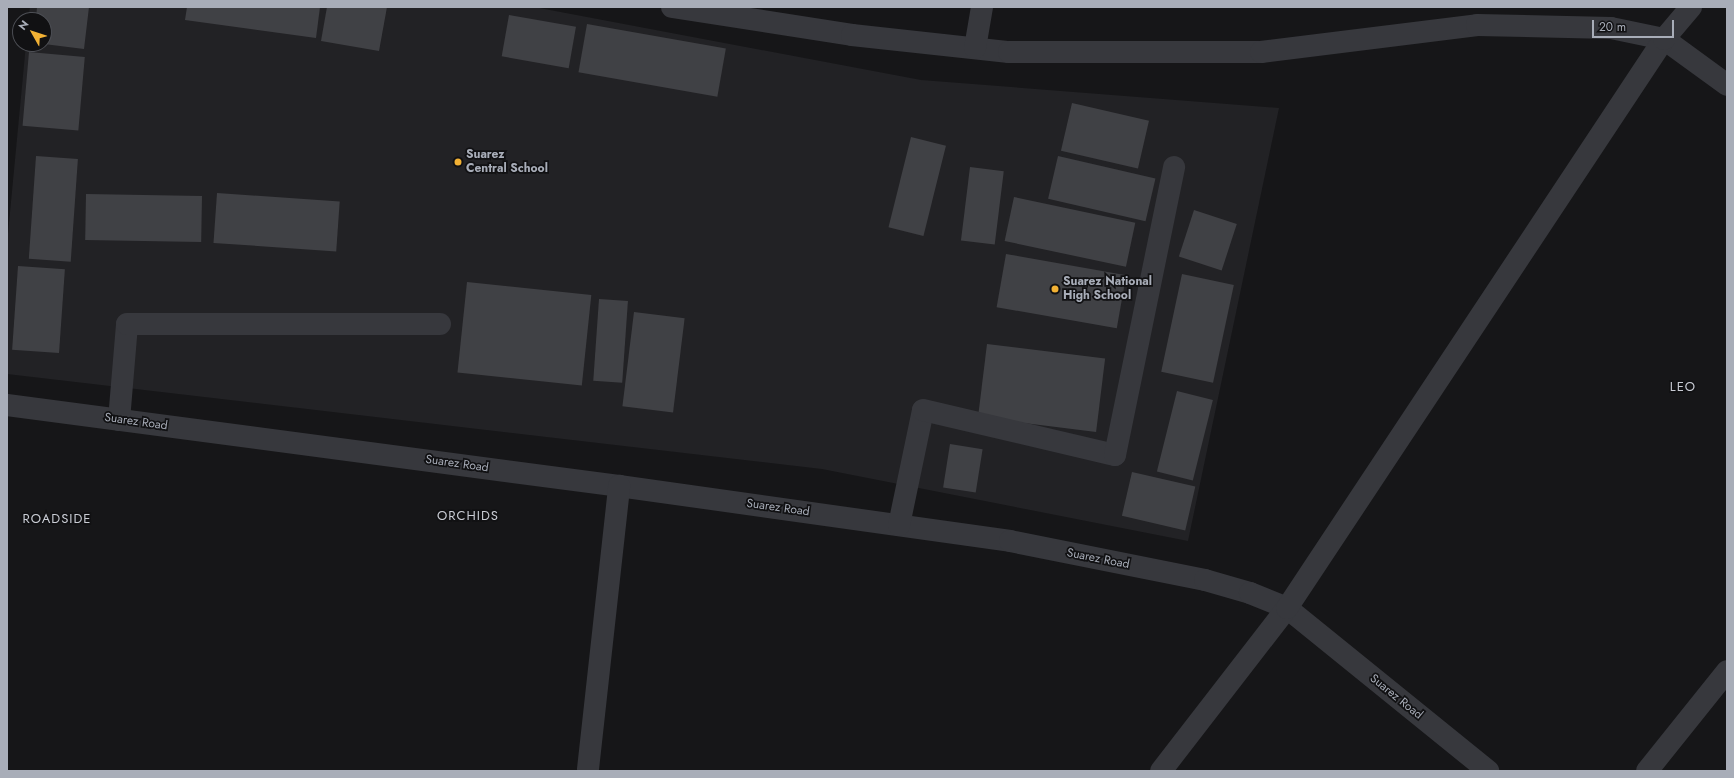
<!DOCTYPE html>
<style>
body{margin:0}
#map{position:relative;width:1734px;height:778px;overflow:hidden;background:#161618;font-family:Jost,sans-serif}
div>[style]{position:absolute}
.built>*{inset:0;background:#222225}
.building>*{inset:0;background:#404145;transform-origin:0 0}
.minor>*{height:22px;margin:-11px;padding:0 11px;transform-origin:11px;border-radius:11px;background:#37383d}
.dots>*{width:11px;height:11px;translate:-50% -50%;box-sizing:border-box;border:2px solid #111113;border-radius:50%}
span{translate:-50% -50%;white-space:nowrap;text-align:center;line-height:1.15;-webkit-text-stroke:3.5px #111113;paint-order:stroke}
.poi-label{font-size:12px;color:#a8adb8;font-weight:700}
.left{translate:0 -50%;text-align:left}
.street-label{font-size:12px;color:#a8adb8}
.neighbourhood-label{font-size:13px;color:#c9ccd4;letter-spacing:1px}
.frame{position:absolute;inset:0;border:8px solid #a8adb8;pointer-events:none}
.north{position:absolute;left:12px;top:12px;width:40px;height:40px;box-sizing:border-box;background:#111113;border:1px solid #4d4f55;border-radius:50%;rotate:309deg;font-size:11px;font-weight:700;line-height:16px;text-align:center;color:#a8adb8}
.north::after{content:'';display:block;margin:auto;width:14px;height:18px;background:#f2b134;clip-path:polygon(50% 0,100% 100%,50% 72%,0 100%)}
.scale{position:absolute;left:1592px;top:20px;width:82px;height:18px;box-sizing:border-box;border:2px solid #a8adb8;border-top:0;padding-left:5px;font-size:12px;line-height:14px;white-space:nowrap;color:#a8adb8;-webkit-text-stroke:3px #111113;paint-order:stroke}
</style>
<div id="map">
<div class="built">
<div style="clip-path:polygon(30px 7px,534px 7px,921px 80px,1279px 108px,1188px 541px,822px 469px,7px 374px,7px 244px,26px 44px,44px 44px,44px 20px,28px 20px)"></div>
</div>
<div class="building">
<div style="clip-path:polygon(37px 7px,89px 7px,84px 49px,44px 44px,44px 20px,36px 20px)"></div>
<div style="clip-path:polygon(187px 7px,320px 7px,316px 38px,185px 20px)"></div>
<div style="clip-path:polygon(327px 7px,387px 7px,379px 51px,321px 41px)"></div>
<div style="left:509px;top:15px;width:68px;height:42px;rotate:10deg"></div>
<div style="left:587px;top:24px;width:141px;height:49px;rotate:10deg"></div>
<div style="left:29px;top:52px;width:56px;height:74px;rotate:5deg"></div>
<div style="left:1072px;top:103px;width:79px;height:49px;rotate:13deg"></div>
<div style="left:911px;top:137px;width:36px;height:93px;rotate:14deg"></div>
<div style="left:36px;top:156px;width:42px;height:103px;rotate:4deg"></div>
<div style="left:1058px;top:156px;width:100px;height:44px;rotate:13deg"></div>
<div style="left:970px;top:167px;width:34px;height:74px;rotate:7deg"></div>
<div style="left:217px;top:193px;width:123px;height:50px;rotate:4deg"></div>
<div style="left:86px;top:194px;width:116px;height:46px;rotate:1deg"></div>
<div style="left:1014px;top:197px;width:124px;height:45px;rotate:12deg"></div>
<div style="left:1194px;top:210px;width:45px;height:49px;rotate:18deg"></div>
<div style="left:1006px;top:254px;width:122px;height:54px;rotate:10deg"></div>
<div style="left:18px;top:266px;width:47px;height:84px;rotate:4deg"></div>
<div style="left:1182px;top:274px;width:53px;height:100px;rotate:12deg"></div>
<div style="left:467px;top:282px;width:125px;height:91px;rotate:6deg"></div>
<div style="left:599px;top:299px;width:29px;height:82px;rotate:4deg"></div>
<div style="left:634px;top:312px;width:51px;height:95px;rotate:7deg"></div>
<div style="left:987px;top:344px;width:119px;height:74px;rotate:7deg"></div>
<div style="left:1177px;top:391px;width:37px;height:83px;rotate:14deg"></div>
<div style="left:950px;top:444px;width:33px;height:44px;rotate:9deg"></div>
<div style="left:1132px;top:472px;width:65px;height:45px;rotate:13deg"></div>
</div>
<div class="minor">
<div style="left:672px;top:7px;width:182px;rotate:8.8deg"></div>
<div style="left:852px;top:35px;width:158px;rotate:6.2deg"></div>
<div style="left:1009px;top:52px;width:252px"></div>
<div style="left:1261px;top:52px;width:218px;rotate:-7.1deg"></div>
<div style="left:1477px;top:25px;width:134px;rotate:1.3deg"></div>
<div style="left:1611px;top:28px;width:54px;rotate:11.7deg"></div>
<div style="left:1664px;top:39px;width:78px;rotate:36.1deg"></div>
<div style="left:975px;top:48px;width:42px;rotate:-80.3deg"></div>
<div style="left:7px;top:405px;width:617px;rotate:7.54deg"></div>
<div style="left:619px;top:486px;width:395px;rotate:8deg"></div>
<div style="left:1010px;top:541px;width:199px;rotate:11.3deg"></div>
<div style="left:1205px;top:580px;width:47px;rotate:16.1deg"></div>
<div style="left:1250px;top:593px;width:40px;rotate:22deg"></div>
<div style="left:1287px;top:608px;width:259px;rotate:39deg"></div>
<div style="left:119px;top:420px;width:96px;rotate:-85.2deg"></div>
<div style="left:127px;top:324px;width:313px"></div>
<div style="left:899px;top:525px;width:117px;rotate:-78.2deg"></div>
<div style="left:923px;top:410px;width:197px;rotate:13.2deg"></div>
<div style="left:1115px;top:455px;width:294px;rotate:-78.4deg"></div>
<div style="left:588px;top:769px;width:285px;rotate:-83.7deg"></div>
<div style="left:1161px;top:771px;width:206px;rotate:-52.3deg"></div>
<div style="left:1287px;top:608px;width:683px;rotate:-56.47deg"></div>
<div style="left:1664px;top:39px;width:42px;rotate:-49.8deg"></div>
<div style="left:1647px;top:771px;width:128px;rotate:-51.3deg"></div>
</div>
<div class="dots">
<div style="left:458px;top:162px;background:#f2b134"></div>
<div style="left:1055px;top:289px;background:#f2b134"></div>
</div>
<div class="poi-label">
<span class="left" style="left:466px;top:162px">Suarez<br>Central School</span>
<span class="left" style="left:1063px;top:289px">Suarez National<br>High School</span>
</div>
<div class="street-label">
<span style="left:136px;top:422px;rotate:8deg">Suarez Road</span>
<span style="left:457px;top:464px;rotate:8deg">Suarez Road</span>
<span style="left:778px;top:508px;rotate:8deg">Suarez Road</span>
<span style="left:1098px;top:559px;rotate:11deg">Suarez Road</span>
<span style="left:1396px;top:697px;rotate:39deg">Suarez Road</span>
</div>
<div class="neighbourhood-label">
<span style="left:1683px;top:387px">LEO</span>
<span style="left:468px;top:516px">ORCHIDS</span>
<span style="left:57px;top:519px">ROADSIDE</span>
</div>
<div class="frame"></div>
<div class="north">N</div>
<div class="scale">20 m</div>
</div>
